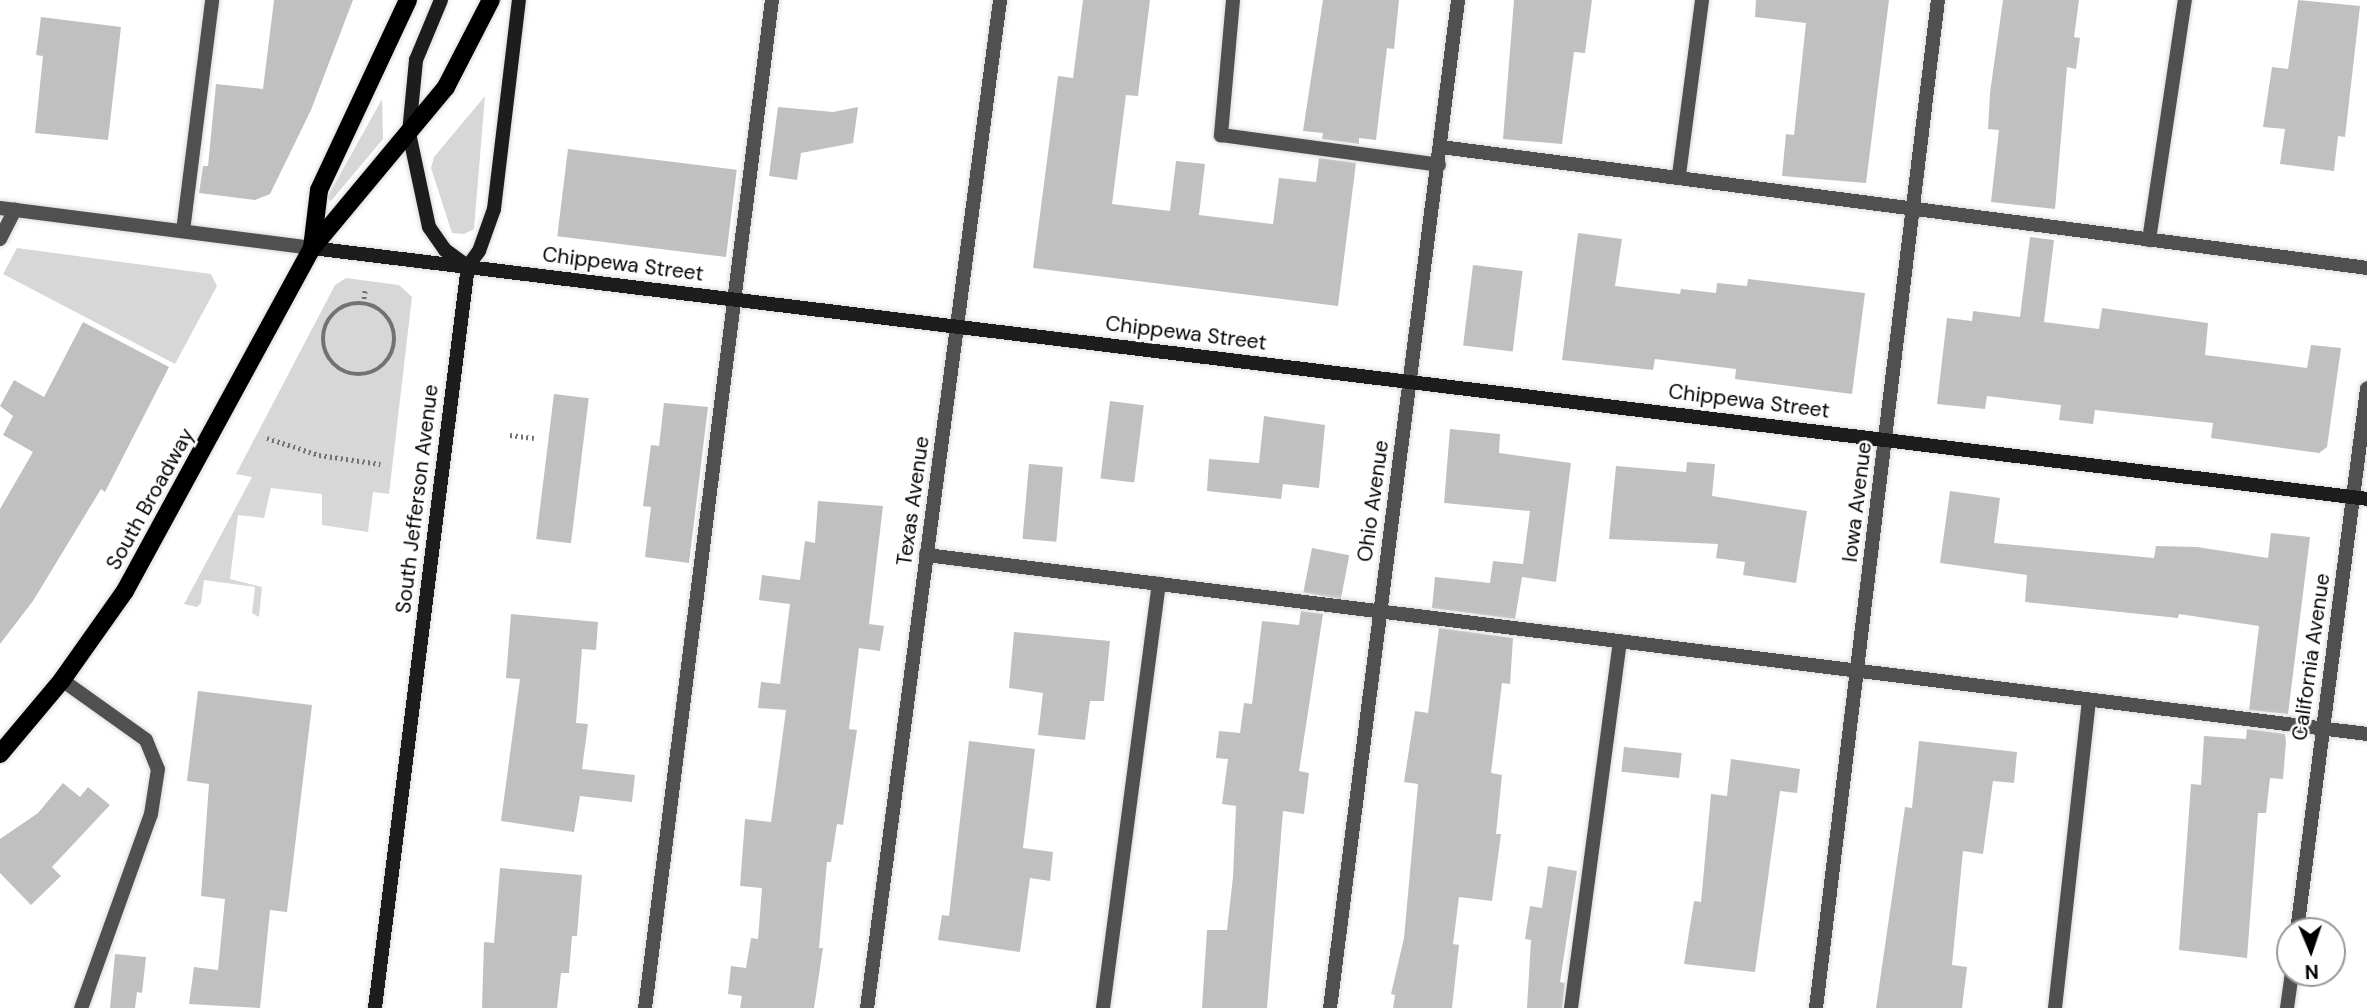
<!DOCTYPE html>
<style>
body{margin:0}
#map{position:relative;width:2367px;height:1008px;overflow:hidden;background:#fff;font-family:"DM Sans",sans-serif}
div>[style]{position:absolute}
.green>*{inset:0;background:#d7d7d7}
.building>*{inset:0;background:#c0c0c0;transform-origin:0 0}
.path>*{height:4.5px;margin-top:-2.25px;transform-origin:0;background:repeating-linear-gradient(90deg,#727272 0 2px,transparent 0 5.5px)}
.path>.ring{margin:-2.25px;padding:0;box-sizing:content-box;background:none;border:4.5px solid #727272;border-radius:50%}
.roads{filter:drop-shadow(0 0 2px #dbdbdb) drop-shadow(0 0 2px #dbdbdb)}
.service>*{height:14px;margin:-7px;padding:0 7px;transform-origin:7px;border-radius:7px;background:#505050}
.minor>*{height:14px;margin:-7px;padding:0 7px;transform-origin:7px;border-radius:7px;background:#505050}
.secondary>*{height:14px;margin:-7px;padding:0 7px;transform-origin:7px;border-radius:7px;background:#1d1d1d}
.primary>*{height:18px;margin:-9px;padding:0 9px;transform-origin:9px;border-radius:9px;background:#000}
span{translate:-50% -50%;white-space:nowrap;text-align:center;line-height:1.15;-webkit-text-stroke:5px #fff;paint-order:stroke}
.street-label{font-size:21px;color:#000}
.north{position:absolute;left:2276px;top:917px;width:70px;height:70px;box-sizing:border-box;background:#fff;border:2px solid #999;border-radius:50%;rotate:178deg;font-size:19px;font-weight:700;line-height:28px;text-align:center;color:#000}
.north::after{content:'';display:block;margin:auto;width:24px;height:32px;background:#000;clip-path:polygon(50% 0,100% 100%,50% 72%,0 100%)}
</style>
<div id="map">
<div class="green">
<div style="clip-path:polygon(485px 96px,474px 229px,464px 234px,452px 233px,431px 168px,434px 157px)"></div>
<div style="clip-path:polygon(382px 99px,383px 139px,331px 201px,327px 198px)"></div>
<div style="clip-path:polygon(17px 248px,211px 274px,217px 286px,175px 364px,3px 274px)"></div>
<div style="clip-path:polygon(346px 278px,399px 285px,412px 297px,389px 494px,373px 492px,368px 532px,322px 525px,322px 494px,271px 488px,264px 518px,238px 515px,230px 579px,262px 587px,259px 617px,252px 613px,255px 587px,204px 580px,201px 603px,197px 607px,184px 604px,252px 477px,236px 474px,335px 285px)"></div>
</div>
<div class="building">
<div style="clip-path:polygon(274px 0,353px 0,311px 110px,270px 194px,255px 200px,199px 193px,203px 166px,208px 166px,216px 84px,263px 89px)"></div>
<div style="clip-path:polygon(1083px 0,1150px 0,1138px 96px,1126px 95px,1112px 204px,1170px 211px,1176px 161px,1205px 164px,1199px 215px,1273px 224px,1279px 178px,1316px 182px,1319px 158px,1356px 163px,1338px 306px,1033px 268px,1058px 76px,1073px 78px)"></div>
<div style="clip-path:polygon(1323px 0,1399px 0,1394px 49px,1387px 48px,1376px 140px,1359px 138px,1359px 144px,1322px 139px,1323px 133px,1303px 131px)"></div>
<div style="clip-path:polygon(1514px 0,1592px 0,1585px 53px,1574px 52px,1562px 144px,1503px 139px)"></div>
<div style="clip-path:polygon(1756px 0,1889px 0,1866px 183px,1782px 176px,1786px 134px,1794px 135px,1806px 23px,1755px 17px)"></div>
<div style="clip-path:polygon(2003px 0,2079px 0,2074px 37px,2080px 38px,2076px 69px,2067px 67px,2055px 209px,1991px 202px,1999px 130px,1988px 129px,1990px 93px)"></div>
<div style="clip-path:polygon(2298px 0,2360px 6px,2345px 137px,2338px 136px,2334px 171px,2280px 164px,2285px 129px,2263px 127px,2272px 67px,2288px 69px)"></div>
<div style="clip-path:polygon(41px 17px,121px 27px,108px 140px,35px 133px,43px 56px,36px 55px)"></div>
<div style="clip-path:polygon(778px 107px,833px 112px,858px 107px,853px 143px,801px 153px,797px 180px,769px 176px)"></div>
<div style="left:568px;top:149px;width:170px;height:88px;rotate:7deg"></div>
<div style="clip-path:polygon(1578px 233px,1622px 239px,1615px 286px,1680px 294px,1681px 289px,1716px 293px,1717px 283px,1747px 286px,1748px 279px,1865px 293px,1852px 394px,1735px 379px,1736px 369px,1655px 359px,1653px 370px,1562px 360px)"></div>
<div style="clip-path:polygon(2030px 237px,2054px 240px,2044px 322px,2099px 329px,2102px 308px,2208px 323px,2205px 355px,2307px 368px,2311px 345px,2341px 348px,2327px 447px,2319px 453px,2211px 438px,2213px 423px,2095px 410px,2093px 424px,2059px 420px,2061px 405px,1987px 396px,1985px 409px,1937px 404px,1947px 318px,1972px 321px,1973px 311px,2020px 317px)"></div>
<div style="left:1473px;top:265px;width:50px;height:81px;rotate:7deg"></div>
<div style="clip-path:polygon(83px 322px,169px 367px,105px 492px,101px 489px,33px 601px,0 644px,0 509px,33px 452px,3px 435px,13px 416px,0 406px,14px 380px,44px 397px)"></div>
<div style="left:554px;top:394px;width:35px;height:146px;rotate:7deg"></div>
<div style="left:1110px;top:401px;width:34px;height:78px;rotate:7deg"></div>
<div style="clip-path:polygon(664px 403px,708px 407px,689px 563px,645px 557px,651px 507px,643px 506px,651px 445px,659px 446px)"></div>
<div style="clip-path:polygon(1264px 416px,1325px 425px,1319px 488px,1283px 484px,1281px 499px,1207px 491px,1209px 459px,1259px 463px)"></div>
<div style="clip-path:polygon(1450px 429px,1500px 434px,1499px 453px,1571px 463px,1556px 582px,1522px 577px,1515px 619px,1432px 608px,1435px 577px,1490px 583px,1493px 561px,1523px 564px,1530px 511px,1444px 503px)"></div>
<div style="clip-path:polygon(1687px 462px,1715px 464px,1712px 496px,1807px 511px,1796px 583px,1743px 575px,1745px 562px,1716px 558px,1718px 544px,1609px 539px,1616px 466px,1686px 472px)"></div>
<div style="left:1029px;top:464px;width:34px;height:75px;rotate:5deg"></div>
<div style="clip-path:polygon(1950px 491px,2000px 498px,1994px 543px,2154px 558px,2156px 546px,2197px 547px,2268px 558px,2271px 533px,2310px 537px,2288px 714px,2249px 710px,2259px 626px,2179px 614px,2178px 618px,2025px 602px,2027px 575px,1940px 563px)"></div>
<div style="clip-path:polygon(818px 501px,883px 506px,869px 624px,884px 626px,880px 651px,859px 648px,849px 729px,857px 730px,843px 825px,837px 824px,831px 862px,827px 862px,819px 948px,823px 948px,814px 1008px,740px 1008px,742px 996px,728px 994px,731px 966px,746px 968px,751px 938px,758px 939px,762px 888px,740px 886px,745px 819px,771px 822px,786px 710px,758px 708px,761px 682px,780px 684px,790px 604px,759px 600px,762px 575px,800px 580px,805px 541px,815px 543px)"></div>
<div style="left:1312px;top:548px;width:38px;height:45px;rotate:11deg"></div>
<div style="clip-path:polygon(1301px 611px,1323px 614px,1299px 771px,1309px 773px,1304px 814px,1283px 811px,1267px 1008px,1202px 1008px,1207px 930px,1227px 930px,1233px 877px,1236px 806px,1222px 804px,1228px 759px,1216px 758px,1219px 731px,1240px 733px,1244px 703px,1252px 704px,1262px 621px,1299px 625px)"></div>
<div style="clip-path:polygon(511px 614px,598px 622px,596px 650px,582px 649px,576px 723px,588px 724px,582px 769px,635px 775px,632px 802px,580px 796px,574px 832px,501px 821px,520px 679px,506px 678px)"></div>
<div style="clip-path:polygon(1439px 628px,1513px 638px,1510px 684px,1502px 683px,1491px 773px,1502px 775px,1496px 834px,1501px 834px,1492px 901px,1459px 897px,1453px 944px,1459px 945px,1452px 1008px,1393px 1008px,1395px 995px,1391px 994px,1404px 938px,1418px 784px,1404px 782px,1415px 711px,1428px 713px)"></div>
<div style="clip-path:polygon(1014px 632px,1110px 641px,1104px 701px,1090px 701px,1085px 740px,1038px 735px,1043px 693px,1009px 688px)"></div>
<div style="clip-path:polygon(198px 691px,312px 705px,287px 912px,270px 910px,260px 1008px,189px 1004px,194px 967px,218px 970px,225px 899px,201px 896px,209px 784px,187px 781px)"></div>
<div style="clip-path:polygon(2247px 729px,2285px 734px,2286px 742px,2283px 779px,2270px 778px,2266px 813px,2258px 813px,2247px 958px,2179px 950px,2191px 784px,2201px 785px,2204px 736px,2246px 739px)"></div>
<div style="clip-path:polygon(969px 741px,1035px 749px,1023px 848px,1053px 852px,1050px 881px,1030px 878px,1020px 952px,938px 940px,942px 915px,949px 916px)"></div>
<div style="clip-path:polygon(1919px 741px,2017px 752px,2014px 783px,1993px 781px,1983px 854px,1963px 851px,1952px 965px,1967px 967px,1962px 1008px,1876px 1008px,1905px 807px,1912px 808px)"></div>
<div style="left:1624px;top:747px;width:58px;height:25px;rotate:6deg"></div>
<div style="clip-path:polygon(1731px 759px,1800px 769px,1797px 793px,1780px 791px,1755px 972px,1684px 964px,1694px 901px,1701px 902px,1711px 794px,1727px 796px)"></div>
<div style="clip-path:polygon(63px 783px,80px 797px,88px 787px,110px 805px,52px 867px,61px 876px,31px 905px,0 873px,0 839px,38px 813px)"></div>
<div style="clip-path:polygon(1548px 866px,1577px 871px,1560px 982px,1565px 983px,1562px 1008px,1527px 1008px,1531px 940px,1525px 939px,1530px 906px,1542px 908px)"></div>
<div style="clip-path:polygon(500px 868px,582px 875px,577px 936px,572px 936px,569px 973px,561px 973px,557px 1008px,482px 1008px,484px 942px,494px 943px)"></div>
<div style="clip-path:polygon(115px 954px,146px 957px,142px 993px,137px 992px,135px 1008px,110px 1008px)"></div>
</div>
<div class="path">
<div class="ring" style="left:323px;top:303px;width:67.5px;height:67.5px"></div>
<div style="left:363px;top:304px;width:15px;rotate:-82deg"></div>
<div style="left:510px;top:435px;width:24px;rotate:7deg"></div>
<div style="left:267px;top:438px;width:55px;rotate:18.1deg"></div>
<div style="left:319px;top:455px;width:62px;rotate:8.4deg"></div>
</div>
<div class="roads">
<div class="service">
<div style="left:1233px;top:0;width:136px;rotate:95.1deg"></div>
<div style="left:1221px;top:135px;width:220px;rotate:7.8deg"></div>
<div style="left:1441px;top:147px;width:934px;rotate:7.44deg"></div>
<div style="left:1679px;top:175px;width:177px;rotate:-82.5deg"></div>
<div style="left:183px;top:231px;width:233px;rotate:-82.8deg"></div>
<div style="left:0;top:239px;width:33px;rotate:-63deg"></div>
<div style="left:2149px;top:240px;width:243px;rotate:-81.5deg"></div>
<div style="left:926px;top:555px;width:1452px;rotate:7.08deg"></div>
<div style="left:62px;top:680px;width:103px;rotate:35.5deg"></div>
<div style="left:146px;top:740px;width:31px;rotate:68deg"></div>
<div style="left:158px;top:769px;width:46px;rotate:98.8deg"></div>
<div style="left:151px;top:814px;width:206px;rotate:109.8deg"></div>
<div style="left:645px;top:1008px;width:1016px;rotate:-82.82deg"></div>
<div style="left:1103px;top:1008px;width:428px;rotate:-82.5deg"></div>
<div style="left:1571px;top:1008px;width:370px;rotate:-82.4deg"></div>
<div style="left:2055px;top:1008px;width:310px;rotate:-83.7deg"></div>
</div>
<div class="minor">
<div style="left:0;top:208px;width:315px;rotate:7.3deg"></div>
<div style="left:2297px;top:931px;width:547px;rotate:-82.64deg"></div>
<div style="left:867px;top:1008px;width:1017px;rotate:-82.48deg"></div>
<div style="left:1330px;top:1008px;width:1016px;rotate:-82.76deg"></div>
<div style="left:1816px;top:1008px;width:1015px;rotate:-83.1deg"></div>
<div style="left:2287px;top:1008px;width:35px;rotate:-82deg"></div>
</div>
<div class="secondary">
<div style="left:441px;top:0;width:65px;rotate:112.6deg"></div>
<div style="left:416px;top:60px;width:73px;rotate:95.5deg"></div>
<div style="left:409px;top:133px;width:96px;rotate:78deg"></div>
<div style="left:429px;top:227px;width:28px;rotate:55deg"></div>
<div style="left:445px;top:250px;width:26px;rotate:36deg"></div>
<div style="left:312px;top:248px;width:2070px;rotate:6.96deg"></div>
<div style="left:375px;top:1008px;width:748px;rotate:-82.86deg"></div>
<div style="left:468px;top:266px;width:19px;rotate:-54deg"></div>
<div style="left:479px;top:251px;width:45px;rotate:-70.3deg"></div>
<div style="left:494px;top:209px;width:210px;rotate:-83.2deg"></div>
</div>
<div class="primary">
<div style="left:312px;top:248px;width:58px;rotate:-83.1deg"></div>
<div style="left:319px;top:190px;width:210px;rotate:-64.9deg"></div>
<div style="left:0;top:754px;width:97px;rotate:-50deg"></div>
<div style="left:62px;top:680px;width:109px;rotate:-54.7deg"></div>
<div style="left:125px;top:591px;width:391px;rotate:-61.4deg"></div>
<div style="left:312px;top:248px;width:209px;rotate:-50.2deg"></div>
<div style="left:446px;top:87px;width:98px;rotate:-62.7deg"></div>
</div>
</div>
<div class="street-label">
<span style="left:623px;top:264px;rotate:7deg">Chippewa Street</span>
<span style="left:1186px;top:333px;rotate:7deg">Chippewa Street</span>
<span style="left:1749px;top:401px;rotate:7deg">Chippewa Street</span>
<span style="left:150px;top:499px;rotate:-61deg">South Broadway</span>
<span style="left:417px;top:499px;rotate:-83deg">South Jefferson Avenue</span>
<span style="left:913px;top:501px;rotate:-82deg">Texas Avenue</span>
<span style="left:1373px;top:501px;rotate:-82deg">Ohio Avenue</span>
<span style="left:1857px;top:502px;rotate:-83deg">Iowa Avenue</span>
<span style="left:2311px;top:657px;rotate:-82deg">California Avenue</span>
</div>
<div class="north">N</div>
</div>
